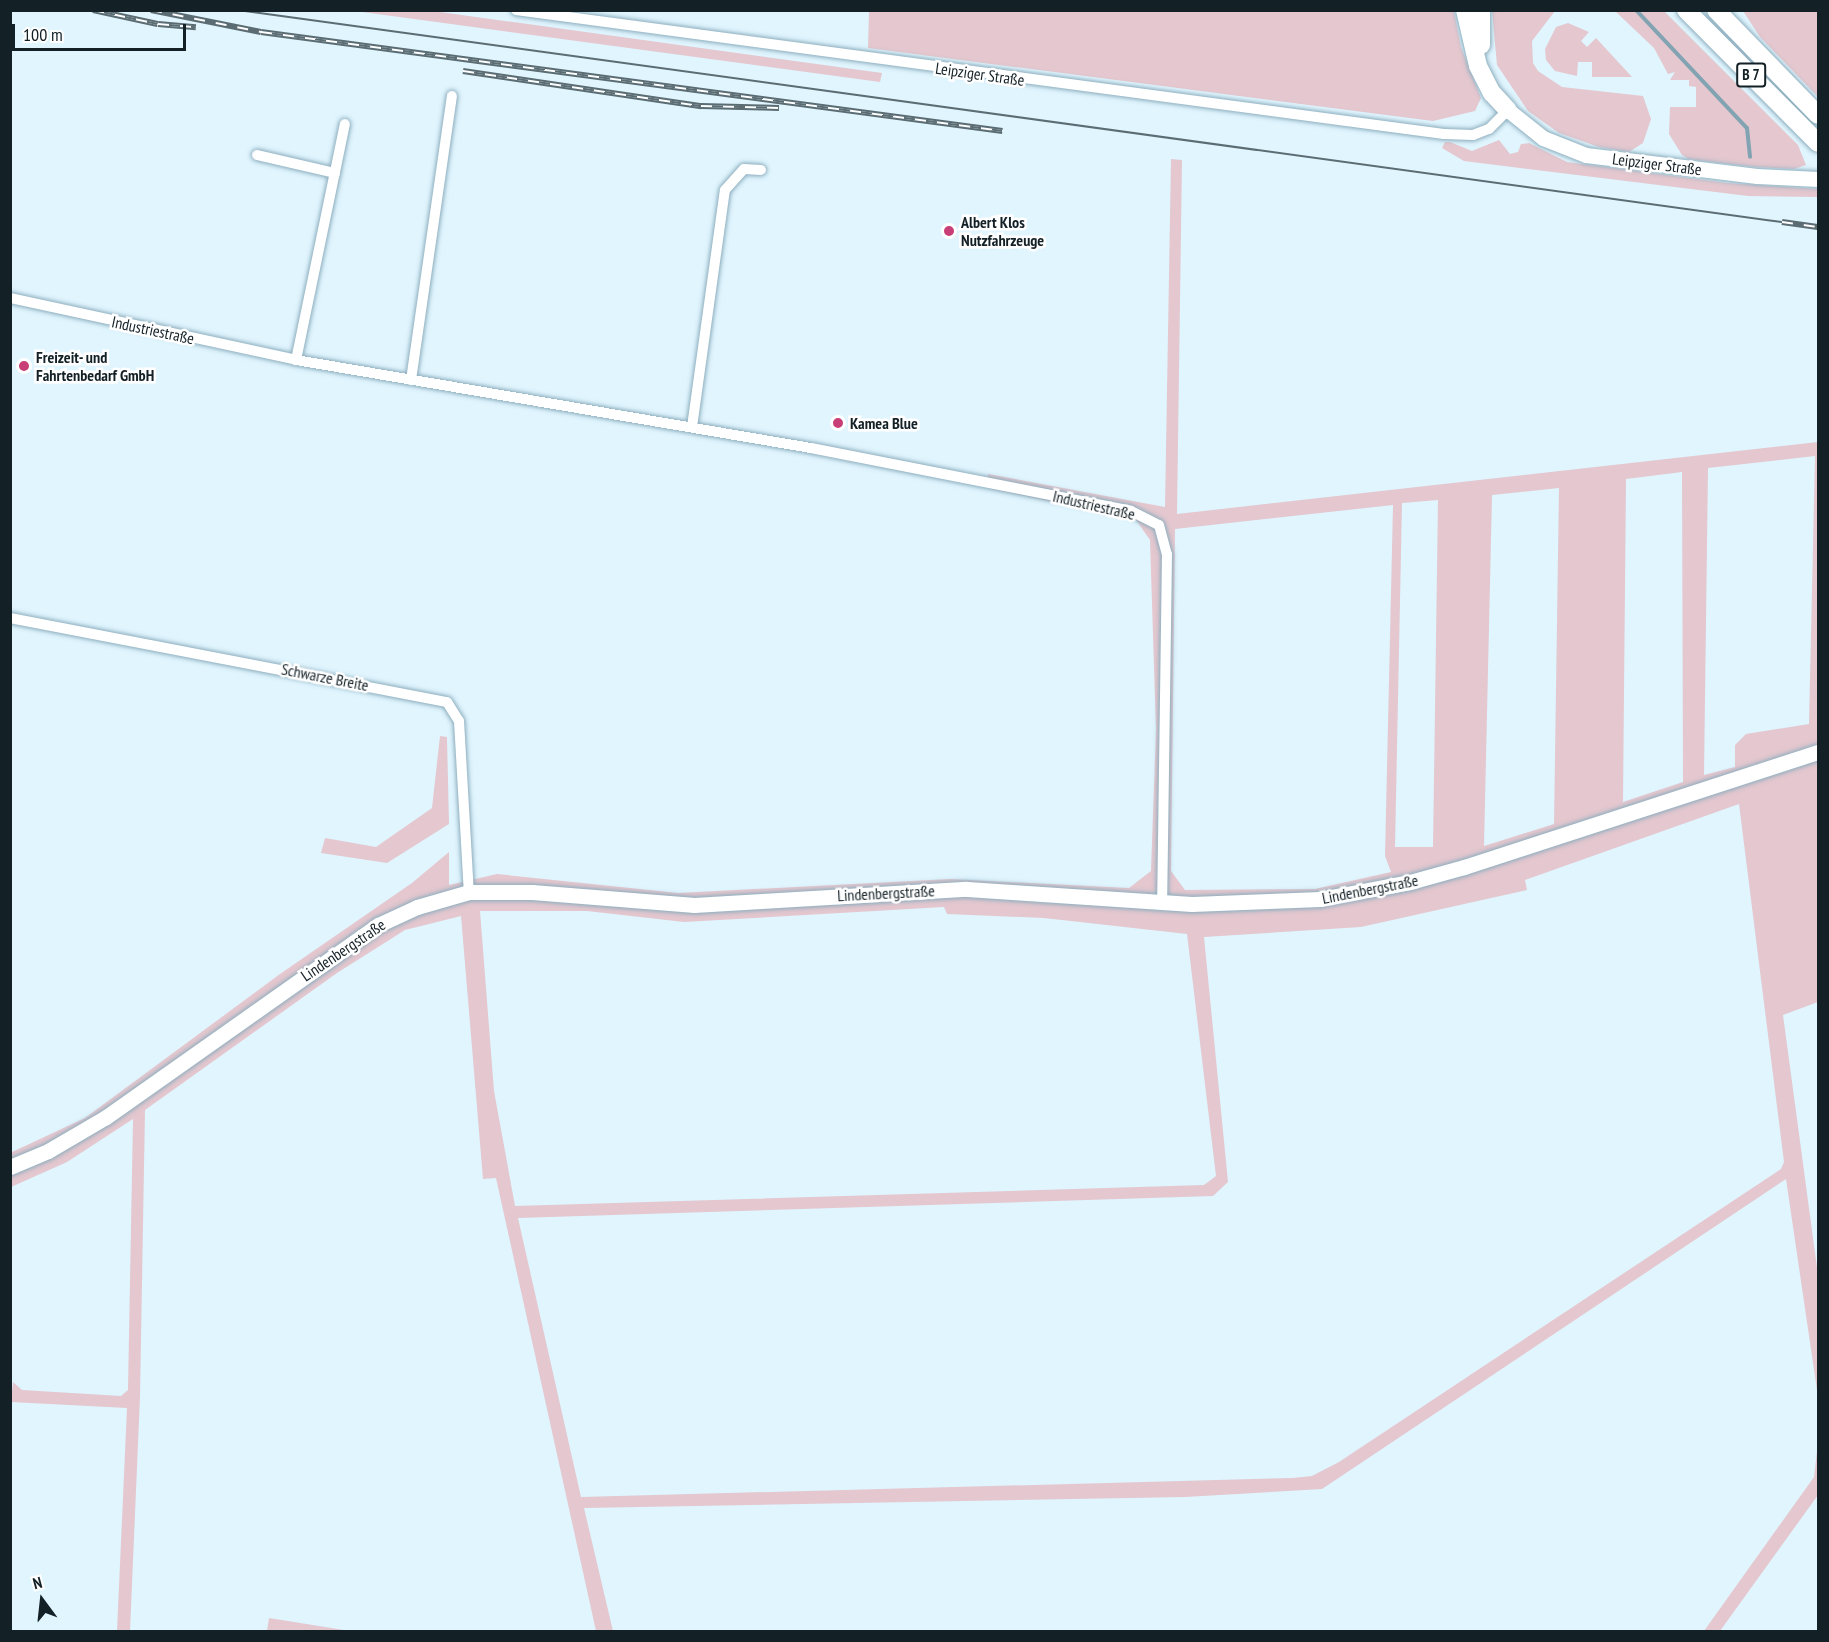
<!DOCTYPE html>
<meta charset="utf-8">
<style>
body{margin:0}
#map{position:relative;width:1829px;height:1642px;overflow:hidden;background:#e0f5fe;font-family:"PT Sans Narrow",sans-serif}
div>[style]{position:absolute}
.green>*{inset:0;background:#e4c7cf}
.stream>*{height:4px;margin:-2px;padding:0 2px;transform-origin:2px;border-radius:2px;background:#81a3b2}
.roads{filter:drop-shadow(0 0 2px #8daebe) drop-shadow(0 0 2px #8daebe)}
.minor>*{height:10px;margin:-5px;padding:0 5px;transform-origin:5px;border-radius:5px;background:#fff}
.secondary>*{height:15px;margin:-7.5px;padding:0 7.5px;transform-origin:7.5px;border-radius:7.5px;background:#fff}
.trunk>*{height:18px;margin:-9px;padding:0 9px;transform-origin:9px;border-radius:9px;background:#fff}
.tram>*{height:1.5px;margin:-0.75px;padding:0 0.75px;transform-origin:0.75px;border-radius:0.75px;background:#5c6c73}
.rail>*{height:6px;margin-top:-3px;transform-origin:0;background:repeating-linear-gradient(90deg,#fff 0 11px,#5c6c73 0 22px);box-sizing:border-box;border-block:2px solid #5c6c73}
.dots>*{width:16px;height:16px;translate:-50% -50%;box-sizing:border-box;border:3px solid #fff;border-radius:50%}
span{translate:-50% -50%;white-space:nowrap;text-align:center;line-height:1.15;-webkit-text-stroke:5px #fff;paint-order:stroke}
.shield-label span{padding:2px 4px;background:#fff;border:2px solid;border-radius:4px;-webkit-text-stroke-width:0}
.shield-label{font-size:15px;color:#132026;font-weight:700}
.street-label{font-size:16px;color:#132026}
.poi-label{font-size:16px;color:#132026;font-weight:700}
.left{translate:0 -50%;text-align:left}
.frame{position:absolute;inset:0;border:12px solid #132026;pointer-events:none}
.north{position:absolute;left:12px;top:1570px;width:60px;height:60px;-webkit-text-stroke:4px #fff;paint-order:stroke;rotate:345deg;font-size:16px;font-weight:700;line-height:24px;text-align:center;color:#132026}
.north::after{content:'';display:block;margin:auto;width:21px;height:27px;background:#132026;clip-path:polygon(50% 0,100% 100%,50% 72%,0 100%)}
.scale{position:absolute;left:12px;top:24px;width:174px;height:27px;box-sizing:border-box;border:3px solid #132026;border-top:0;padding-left:8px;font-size:18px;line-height:21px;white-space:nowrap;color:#132026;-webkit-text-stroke:4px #fff;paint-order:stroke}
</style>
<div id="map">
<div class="green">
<div style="clip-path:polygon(355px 11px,433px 11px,882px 73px,880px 82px)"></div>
<div style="clip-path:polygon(869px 11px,1454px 11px,1461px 47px,1481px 98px,1475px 111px,1433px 121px,868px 48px)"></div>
<div style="clip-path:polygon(1492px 11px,1555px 11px,1532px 41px,1533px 63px,1538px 71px,1562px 87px,1643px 96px,1651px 119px,1643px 143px,1629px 152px,1599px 147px,1559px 133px,1528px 111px,1497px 65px)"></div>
<div style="clip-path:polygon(1615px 11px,1664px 11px,1798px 145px,1806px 165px,1794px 169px,1755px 167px,1688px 159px,1682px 155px,1669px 134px,1670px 107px,1696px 107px,1696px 87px,1689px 86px,1689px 80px,1670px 80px,1675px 72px,1668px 74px,1654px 48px)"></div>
<div style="clip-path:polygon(1743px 11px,1818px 11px,1818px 97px,1760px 37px)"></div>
<div style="clip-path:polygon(1568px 23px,1589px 32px,1581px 41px,1587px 47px,1596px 38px,1632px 77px,1592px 77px,1592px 62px,1578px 62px,1577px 76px,1555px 71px,1546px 60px,1545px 49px,1556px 27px)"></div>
<div style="clip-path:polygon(1499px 140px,1510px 154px,1518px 152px,1521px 144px,1529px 143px,1567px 162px,1728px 183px,1818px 189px,1818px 197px,1748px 196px,1464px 161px,1442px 148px,1445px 142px,1450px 142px,1472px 151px)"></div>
<div style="clip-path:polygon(evenodd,1171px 159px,1182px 160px,1177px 514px,1818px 442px,1818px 1002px,1783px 1015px,1818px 1275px,1818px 1397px,1786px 1179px,1322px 1489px,1185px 1497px,584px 1508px,613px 1631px,596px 1631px,496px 1178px,483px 1179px,461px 916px,405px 930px,337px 973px,145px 1110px,140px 1397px,130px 1631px,117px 1631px,127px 1408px,11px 1402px,13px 1382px,22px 1390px,121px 1396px,128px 1390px,133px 1119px,67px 1162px,11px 1187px,10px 1153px,85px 1118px,280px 974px,412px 883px,449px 852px,449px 885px,497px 874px,678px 893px,950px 879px,1129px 888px,1151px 871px,1156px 730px,1150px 540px,1136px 520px,987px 488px,988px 474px,1165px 507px,1171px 159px,1815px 456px,1809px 724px,1746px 734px,1735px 745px,1735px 767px,1704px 775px,1708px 468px,1815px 456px,1171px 159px,1682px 472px,1683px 782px,1623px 802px,1626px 479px,1682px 472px,1171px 159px,1559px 488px,1554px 824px,1484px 846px,1492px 495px,1559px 488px,1171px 159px,1438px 500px,1433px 847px,1395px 847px,1402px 503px,1438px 500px,1171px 159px,1393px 505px,1385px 856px,1391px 872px,1315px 889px,1185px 890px,1171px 871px,1175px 529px,1393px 505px,1171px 159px,1739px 804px,1784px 1162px,1781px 1169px,1339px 1462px,1312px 1476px,1293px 1478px,581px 1497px,518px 1218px,1213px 1196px,1228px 1182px,1204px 937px,1361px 927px,1527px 890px,1525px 880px,1739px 804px,1171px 159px,944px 907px,947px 914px,1044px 918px,1187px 934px,1216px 1176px,1204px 1185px,515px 1206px,494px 1091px,480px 911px,587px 911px,684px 922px,944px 907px)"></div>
<div style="clip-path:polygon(440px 736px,447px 737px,449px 824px,387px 863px,321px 853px,325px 838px,376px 847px,432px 808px)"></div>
<div style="clip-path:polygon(1818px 1443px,1818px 1495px,1720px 1631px,1704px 1631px,1814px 1477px)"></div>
<div style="clip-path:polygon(269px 1618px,350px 1631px,267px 1631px)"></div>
</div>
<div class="stream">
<div style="left:1636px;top:10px;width:162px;rotate:46.8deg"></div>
<div style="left:1747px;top:128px;width:29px;rotate:84deg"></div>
</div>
<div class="roads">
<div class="minor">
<div style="left:516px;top:10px;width:936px;rotate:7.61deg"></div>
<div style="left:1444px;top:134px;width:29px;rotate:2deg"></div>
<div style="left:1473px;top:135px;width:17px;rotate:-21deg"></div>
<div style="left:1489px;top:129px;width:27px;rotate:-45deg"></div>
<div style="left:257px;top:155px;width:80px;rotate:13deg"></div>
<div style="left:10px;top:298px;width:293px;rotate:12.2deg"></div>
<div style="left:296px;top:360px;width:522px;rotate:9.7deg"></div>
<div style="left:811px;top:448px;width:326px;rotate:11.1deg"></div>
<div style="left:1131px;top:511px;width:31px;rotate:27deg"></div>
<div style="left:1159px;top:525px;width:30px;rotate:75deg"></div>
<div style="left:1167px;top:554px;width:347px;rotate:90.8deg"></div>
<div style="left:296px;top:360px;width:241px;rotate:-78.3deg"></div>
<div style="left:411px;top:380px;width:287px;rotate:-81.8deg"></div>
<div style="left:692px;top:427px;width:239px;rotate:-82.1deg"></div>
<div style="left:725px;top:190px;width:28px;rotate:-48deg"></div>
<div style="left:744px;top:169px;width:17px;rotate:3deg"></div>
<div style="left:10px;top:618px;width:445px;rotate:10.9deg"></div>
<div style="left:447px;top:702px;width:22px;rotate:58deg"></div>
<div style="left:459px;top:721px;width:171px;rotate:86.7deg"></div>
</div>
<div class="secondary">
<div style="left:1508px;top:110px;width:45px;rotate:38.7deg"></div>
<div style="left:1543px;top:138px;width:46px;rotate:21.6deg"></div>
<div style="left:1586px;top:155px;width:172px;rotate:7deg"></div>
<div style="left:1757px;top:176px;width:61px;rotate:2.8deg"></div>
<div style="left:10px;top:1167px;width:41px;rotate:-22.8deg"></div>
<div style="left:48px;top:1151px;width:67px;rotate:-30.4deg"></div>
<div style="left:106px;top:1117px;width:333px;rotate:-35.2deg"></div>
<div style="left:378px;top:925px;width:43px;rotate:-24.8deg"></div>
<div style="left:417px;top:907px;width:54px;rotate:-16.1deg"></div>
<div style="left:469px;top:892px;width:63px"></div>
<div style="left:532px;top:892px;width:163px;rotate:4.6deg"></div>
<div style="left:694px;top:905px;width:273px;rotate:-3.4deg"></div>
<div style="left:967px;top:889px;width:225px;rotate:3.8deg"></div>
<div style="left:1192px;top:904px;width:128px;rotate:-2.2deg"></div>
<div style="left:1320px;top:899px;width:92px;rotate:-10.7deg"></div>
<div style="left:1410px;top:882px;width:56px;rotate:-15.5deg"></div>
<div style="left:1464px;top:867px;width:372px;rotate:-18deg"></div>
</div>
<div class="trunk">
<div style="left:1465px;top:10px;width:57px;rotate:76.9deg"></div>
<div style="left:1478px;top:66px;width:30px;rotate:63deg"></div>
<div style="left:1492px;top:93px;width:23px;rotate:47deg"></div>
<div style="left:1481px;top:10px;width:35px;rotate:90deg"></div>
<div style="left:1686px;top:10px;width:187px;rotate:45.2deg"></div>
<div style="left:1716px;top:10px;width:146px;rotate:45.8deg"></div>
</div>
</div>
<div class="tram">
<div style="left:238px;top:10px;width:1558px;rotate:7.82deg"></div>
</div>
<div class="rail">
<div style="left:93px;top:10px;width:66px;rotate:12.2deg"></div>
<div style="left:158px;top:24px;width:38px;rotate:5deg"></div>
<div style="left:151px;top:10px;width:112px;rotate:11.3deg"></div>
<div style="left:261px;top:32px;width:748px;rotate:7.61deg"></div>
<div style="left:463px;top:71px;width:241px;rotate:8.4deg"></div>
<div style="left:701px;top:106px;width:78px;rotate:1.5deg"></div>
<div style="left:1782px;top:222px;width:36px;rotate:8deg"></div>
</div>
<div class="dots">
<div style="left:949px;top:231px;background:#c83e76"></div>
<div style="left:24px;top:366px;background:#c83e76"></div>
<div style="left:838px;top:423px;background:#c83e76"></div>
</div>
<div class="shield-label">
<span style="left:1751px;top:75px">B 7</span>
</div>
<div class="street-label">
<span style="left:980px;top:74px;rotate:8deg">Leipziger Straße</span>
<span style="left:1657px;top:164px;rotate:7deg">Leipziger Straße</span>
<span style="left:153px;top:330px;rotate:12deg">Industriestraße</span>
<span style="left:1094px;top:505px;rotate:13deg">Industriestraße</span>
<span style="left:325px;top:677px;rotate:11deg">Schwarze Breite</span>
<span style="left:1370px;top:889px;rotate:-11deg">Lindenbergstraße</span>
<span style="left:886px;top:893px;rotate:-3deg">Lindenbergstraße</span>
<span style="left:343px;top:950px;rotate:-34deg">Lindenbergstraße</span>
</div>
<div class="poi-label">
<span class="left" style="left:961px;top:231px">Albert Klos<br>Nutzfahrzeuge</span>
<span class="left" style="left:36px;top:366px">Freizeit- und<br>Fahrtenbedarf GmbH</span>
<span class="left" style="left:850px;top:423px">Kamea Blue</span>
</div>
<div class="frame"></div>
<div class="north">N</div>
<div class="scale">100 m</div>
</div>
